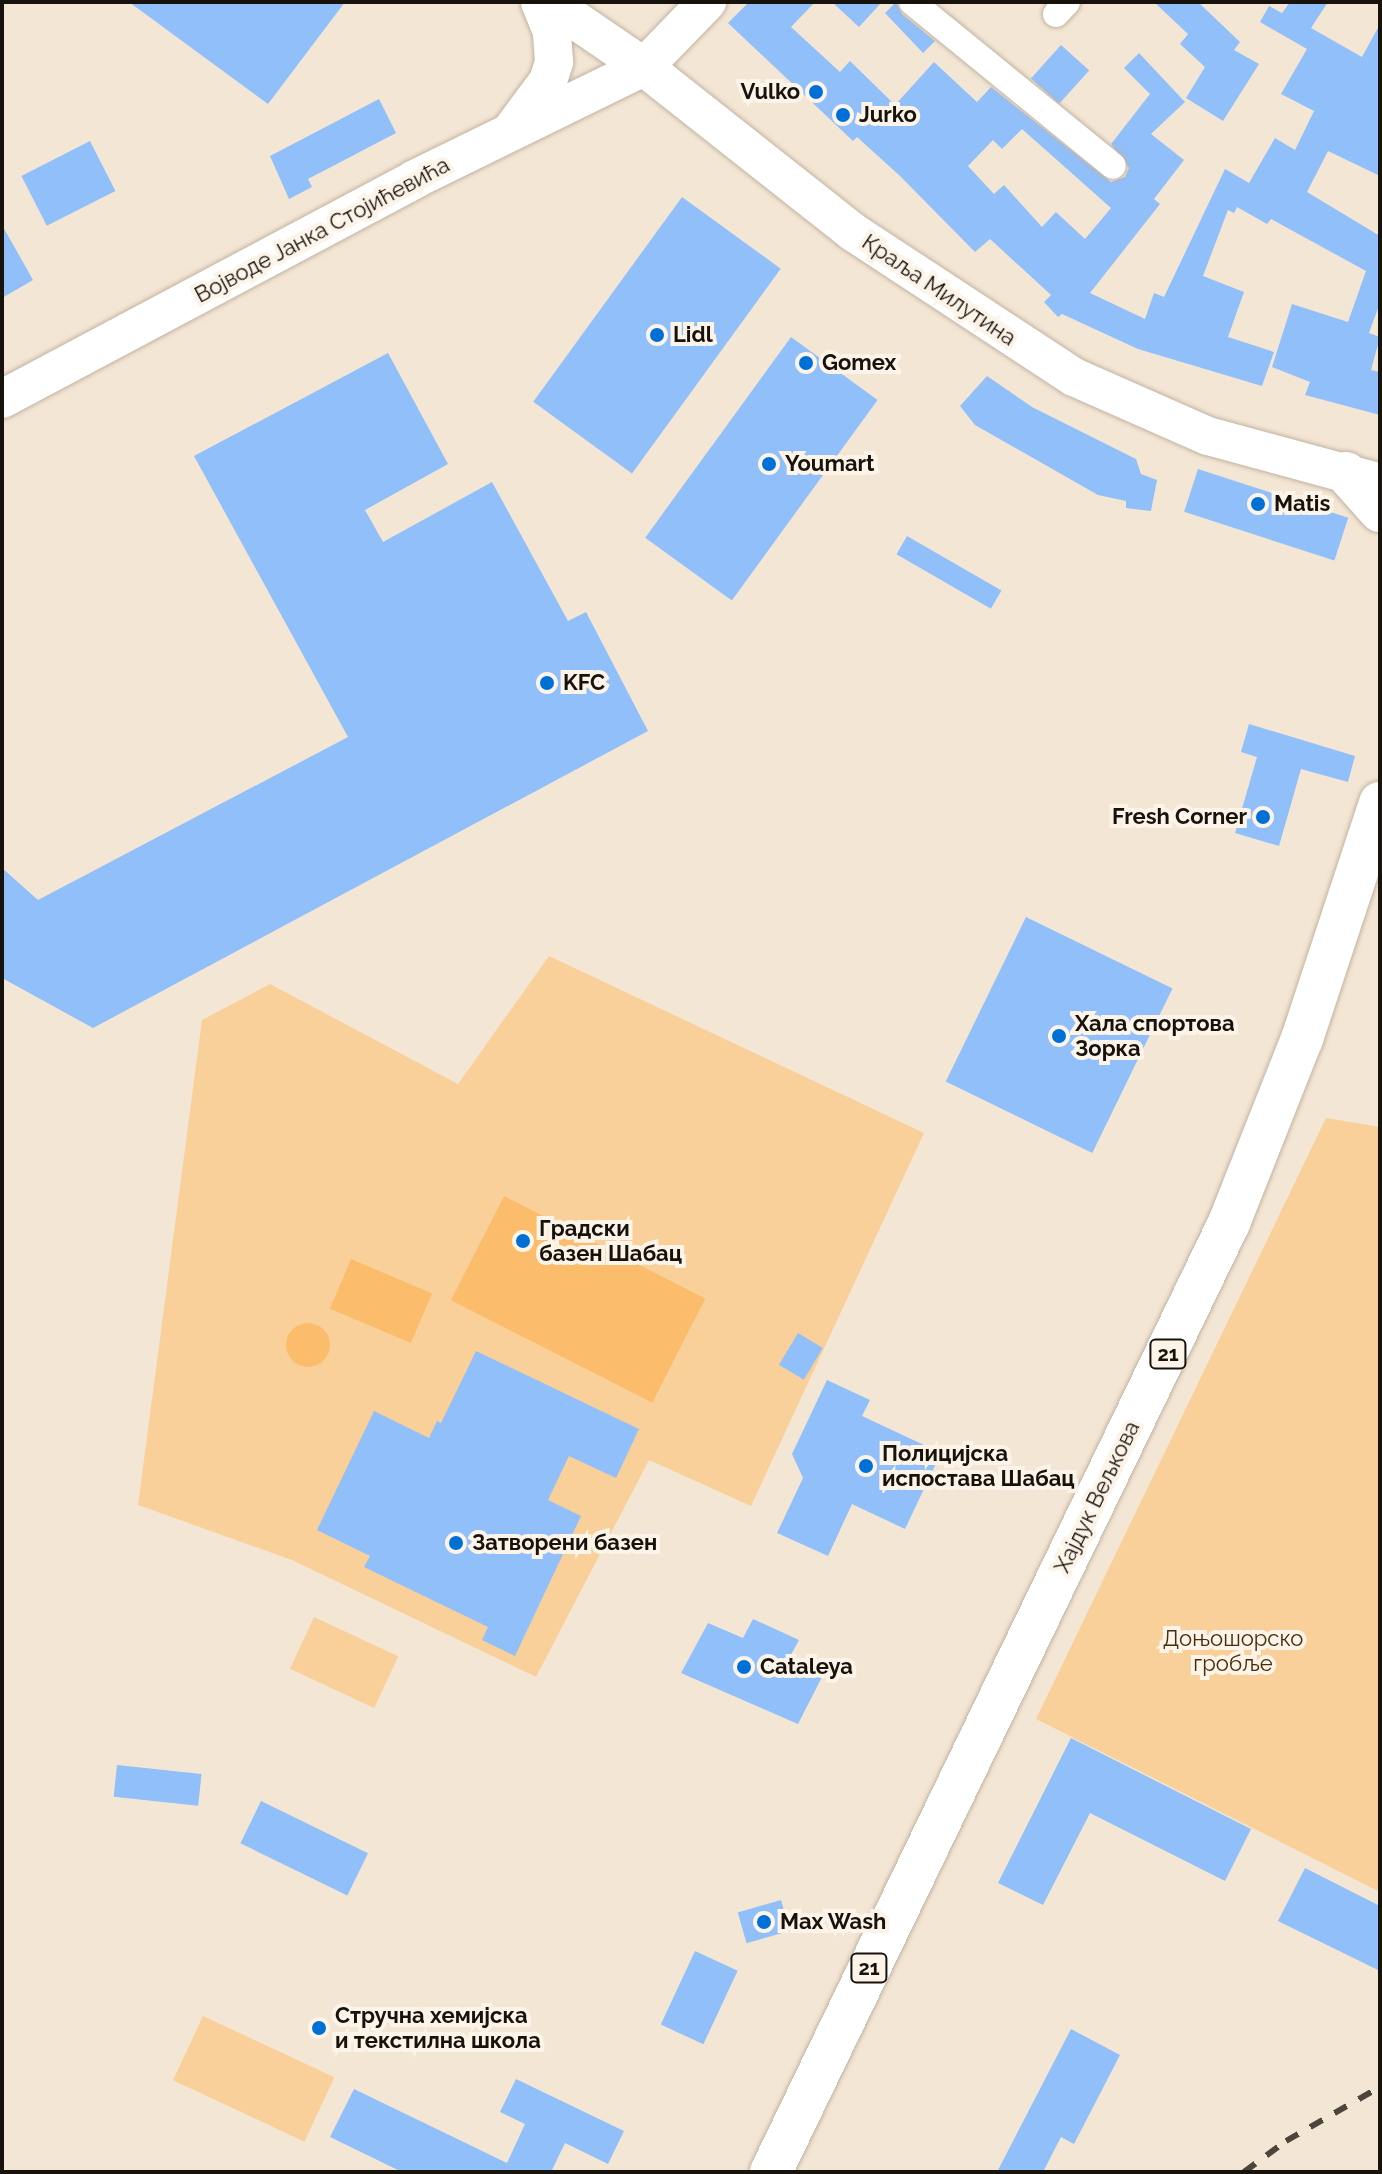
<!DOCTYPE html>
<meta charset="utf-8">
<style>
body{margin:0}
#map{position:relative;width:1382px;height:2174px;overflow:hidden;background:#f4e6d4;font-family:Raleway,sans-serif}
div>[style]{position:absolute}
.green>*{inset:0;background:#fad09a;transform-origin:0 0}
.water>*{inset:0;background:#fbbd6c;transform-origin:0 0}
.round{border-radius:50%}
.building>*{inset:0;background:#91bff9;transform-origin:0 0}
.roads{filter:drop-shadow(0 0 2px #c1b3a2) drop-shadow(0 0 2px #c1b3a2)}
.street>*{height:26px;margin:-13px;padding:0 13px;transform-origin:13px;border-radius:13px;background:#fff}
.secondary>*{height:38px;margin:-19px;padding:0 19px;transform-origin:19px;border-radius:19px;background:#fff}
.primary>*{height:42px;margin:-21px;padding:0 21px;transform-origin:21px;border-radius:21px;background:#fff}
.rail>*{height:6px;margin-top:-3px;transform-origin:0;background:repeating-linear-gradient(90deg,#4c453c 0 14px,transparent 0 28px)}
.dots>*{width:22px;height:22px;translate:-50% -50%;box-sizing:border-box;border:4px solid #fdf4e9;border-radius:50%}
span{translate:-50% -50%;white-space:nowrap;text-align:center;line-height:1.15;-webkit-text-stroke:8px #fdf4e9;paint-order:stroke}
.shield-label span{padding:2px 6px;background:#fdf4e9;border:2px solid;border-radius:6px;-webkit-text-stroke-width:0}
.shield-label{font-size:20px;color:#17120c;font-weight:700}
.poi-label{font-size:22px;color:#17120c;font-weight:700}
.right{translate:-100% -50%;text-align:right}
.left{translate:0 -50%;text-align:left}
.street-label{font-size:22px;color:#17120c}
.park-label{font-size:22px;color:#472e0a}
.frame{position:absolute;inset:0;border:4px solid #17120c;pointer-events:none}
</style>
<div id="map">
<div class="green">
<div style="clip-path:polygon(549px 956px,924px 1133px,751px 1506px,649px 1460px,536px 1677px,292px 1560px,138px 1505px,202px 1020px,270px 984px,458px 1084px)"></div>
<div style="clip-path:polygon(1326px 1118px,1380px 1127px,1380px 1892px,1036px 1719px)"></div>
<div style="left:314px;top:1617px;width:93px;height:57px;rotate:25deg"></div>
<div style="left:203px;top:2016px;width:145px;height:71px;rotate:25deg"></div>
</div>
<div class="water">
<div style="left:504px;top:1196px;width:226px;height:117px;rotate:27deg"></div>
<div style="left:351px;top:1259px;width:88px;height:54px;rotate:23deg"></div>
<div class="round" style="left:286px;top:1323px;width:44px;height:44px"></div>
</div>
<div class="building">
<div style="clip-path:polygon(129px 2px,345px 2px,268px 104px)"></div>
<div style="clip-path:polygon(evenodd,749px 2px,815px 2px,791px 27px,840px 72px,850px 61px,895px 105px,934px 62px,977px 102px,991px 87px,1111px 182px,1125px 177px,1129px 168px,1111px 144px,1150px 94px,1124px 68px,1139px 53px,1185px 102px,1151px 134px,1184px 160px,1154px 199px,1160px 204px,1090px 293px,1145px 319px,1154px 293px,1164px 297px,1225px 169px,1249px 183px,1275px 138px,1295px 150px,1314px 111px,1281px 94px,1307px 49px,1260px 22px,1269px 6px,1282px 13px,1290px 2px,1328px 2px,1311px 28px,1362px 57px,1380px 24px,1380px 176px,1328px 151px,1307px 192px,1380px 236px,1380px 303px,1369px 333px,1380px 337px,1371px 370px,1380px 372px,1380px 415px,1305px 395px,1310px 382px,1272px 367px,1292px 304px,1348px 322px,1366px 271px,1271px 219px,1267px 224px,1237px 207px,1234px 213px,1228px 210px,1203px 276px,1244px 292px,1228px 337px,1274px 352px,1262px 386px,1138px 349px,1062px 314px,1058px 317px,1044px 302px,1051px 295px,990px 239px,975px 252px,900px 176px,857px 137px,853px 141px,728px 23px,749px 2px,1022px 129px,1111px 208px,1085px 239px,1056px 212px,1042px 227px,1004px 185px,994px 194px,968px 166px,993px 140px,1002px 149px,1022px 129px)"></div>
<div style="clip-path:polygon(832px 2px,882px 2px,859px 27px)"></div>
<div style="clip-path:polygon(896px 2px,902px 14px,935px 41px,923px 53px,885px 13px)"></div>
<div style="clip-path:polygon(1154px 2px,1198px 2px,1240px 42px,1234px 50px,1259px 64px,1223px 121px,1186px 98px,1205px 67px,1180px 44px,1188px 34px)"></div>
<div style="left:1061px;top:45px;width:38px;height:45px;rotate:42deg"></div>
<div style="clip-path:polygon(379px 99px,396px 133px,308px 179px,312px 187px,289px 199px,270px 156px)"></div>
<div style="left:90px;top:141px;width:56px;height:77px;rotate:63deg"></div>
<div style="left:682px;top:197px;width:122px;height:253px;rotate:36deg"></div>
<div style="clip-path:polygon(2px 225px,33px 280px,2px 298px)"></div>
<div style="left:791px;top:337px;width:107px;height:248px;rotate:36deg"></div>
<div style="clip-path:polygon(388px 353px,448px 464px,365px 510px,383px 542px,492px 482px,568px 621px,586px 612px,648px 731px,93px 1028px,2px 978px,2px 868px,38px 900px,348px 737px,194px 456px)"></div>
<div style="clip-path:polygon(987px 376px,1032px 407px,1136px 459px,1141px 474px,1157px 480px,1151px 511px,1126px 508px,1126px 501px,1098px 495px,975px 425px,960px 406px)"></div>
<div style="left:1198px;top:469px;width:158px;height:45px;rotate:18deg"></div>
<div style="left:907px;top:536px;width:109px;height:21px;rotate:30deg"></div>
<div style="clip-path:polygon(1249px 724px,1355px 756px,1348px 782px,1301px 769px,1279px 846px,1235px 833px,1257px 757px,1241px 752px)"></div>
<div style="left:1026px;top:917px;width:163px;height:183px;rotate:26deg"></div>
<div style="left:798px;top:1333px;width:29px;height:37px;rotate:31deg"></div>
<div style="clip-path:polygon(476px 1351px,639px 1429px,616px 1478px,569px 1456px,548px 1500px,581px 1516px,515px 1656px,482px 1640px,488px 1627px,364px 1567px,370px 1556px,317px 1530px,374px 1411px,429px 1438px,437px 1421px,441px 1423px)"></div>
<div style="clip-path:polygon(827px 1380px,870px 1400px,862px 1416px,941px 1453px,905px 1529px,852px 1504px,828px 1556px,777px 1533px,803px 1478px,792px 1454px)"></div>
<div style="clip-path:polygon(753px 1619px,799px 1640px,788px 1660px,823px 1675px,798px 1724px,681px 1673px,708px 1623px,743px 1638px)"></div>
<div style="clip-path:polygon(1071px 1738px,1251px 1829px,1225px 1881px,1090px 1813px,1043px 1905px,998px 1883px)"></div>
<div style="left:117px;top:1765px;width:85px;height:32px;rotate:6deg"></div>
<div style="left:261px;top:1801px;width:119px;height:47px;rotate:26deg"></div>
<div style="clip-path:polygon(1305px 1868px,1380px 1906px,1380px 1971px,1278px 1921px)"></div>
<div style="left:781px;top:1900px;width:32px;height:45px;rotate:74deg"></div>
<div style="left:695px;top:1951px;width:47px;height:81px;rotate:25deg"></div>
<div style="clip-path:polygon(1071px 2029px,1120px 2055px,1074px 2144px,1061px 2137px,1043px 2172px,997px 2172px)"></div>
<div style="clip-path:polygon(516px 2079px,624px 2131px,608px 2164px,565px 2143px,551px 2172px,402px 2172px,330px 2137px,354px 2089px,507px 2163px,525px 2124px,500px 2112px)"></div>
</div>
<div class="roads">
<div class="street">
<div style="left:912px;top:2px;width:259px;rotate:39.2deg"></div>
<div style="left:1056px;top:14px;width:16px;rotate:-47deg"></div>
</div>
<div class="secondary">
<div style="left:549px;top:2px;width:115px;rotate:34.4deg"></div>
<div style="left:644px;top:67px;width:266px;rotate:38.3deg"></div>
<div style="left:853px;top:232px;width:264px;rotate:33.3deg"></div>
<div style="left:1074px;top:377px;width:146px;rotate:23.8deg"></div>
<div style="left:1208px;top:436px;width:175px;rotate:15.2deg"></div>
<div style="left:513px;top:128px;width:59px;rotate:-53.3deg"></div>
<div style="left:548px;top:81px;width:20px;rotate:-72deg"></div>
<div style="left:554px;top:62px;width:30px;rotate:-94deg"></div>
<div style="left:552px;top:32px;width:32px;rotate:-112deg"></div>
<div style="left:2px;top:399px;width:468px;rotate:-28deg"></div>
<div style="left:415px;top:179px;width:255px;rotate:-26.1deg"></div>
<div style="left:644px;top:67px;width:91px;rotate:-45.9deg"></div>
</div>
<div class="primary">
<div style="left:1346px;top:473px;width:51px;rotate:48.2deg"></div>
<div style="left:771px;top:2172px;width:1054px;rotate:-64.24deg"></div>
<div style="left:1229px;top:1223px;width:198px;rotate:-68.4deg"></div>
<div style="left:1302px;top:1039px;width:249px;rotate:-71.7deg"></div>
</div>
</div>
<div class="rail">
<div style="left:1244px;top:2172px;width:52px;rotate:-36.4deg"></div>
<div style="left:1286px;top:2141px;width:108px;rotate:-29.9deg"></div>
</div>
<div class="dots">
<div style="left:816px;top:92px;background:#006fd6"></div>
<div style="left:843px;top:115px;background:#006fd6"></div>
<div style="left:657px;top:335px;background:#006fd6"></div>
<div style="left:806px;top:363px;background:#006fd6"></div>
<div style="left:769px;top:464px;background:#006fd6"></div>
<div style="left:1258px;top:504px;background:#006fd6"></div>
<div style="left:547px;top:683px;background:#006fd6"></div>
<div style="left:1263px;top:817px;background:#006fd6"></div>
<div style="left:1059px;top:1036px;background:#006fd6"></div>
<div style="left:523px;top:1241px;background:#006fd6"></div>
<div style="left:866px;top:1466px;background:#006fd6"></div>
<div style="left:456px;top:1543px;background:#006fd6"></div>
<div style="left:744px;top:1667px;background:#006fd6"></div>
<div style="left:764px;top:1922px;background:#006fd6"></div>
<div style="left:319px;top:2028px;background:#006fd6"></div>
</div>
<div class="shield-label">
<span style="left:1168px;top:1354px">21</span>
<span style="left:869px;top:1968px">21</span>
</div>
<div class="poi-label">
<span class="right" style="left:800px;top:92px">Vulko</span>
<span class="left" style="left:859px;top:115px">Jurko</span>
<span class="left" style="left:673px;top:335px">Lidl</span>
<span class="left" style="left:822px;top:363px">Gomex</span>
<span class="left" style="left:785px;top:464px">Youmart</span>
<span class="left" style="left:1274px;top:504px">Matis</span>
<span class="left" style="left:563px;top:683px">KFC</span>
<span class="right" style="left:1247px;top:817px">Fresh Corner</span>
<span class="left" style="left:1075px;top:1036px">Хала спортова<br>Зорка</span>
<span class="left" style="left:539px;top:1241px">Градски<br>базен Шабац</span>
<span class="left" style="left:882px;top:1466px">Полицијска<br>испостава Шабац</span>
<span class="left" style="left:472px;top:1543px">Затворени базен</span>
<span class="left" style="left:760px;top:1667px">Cataleya</span>
<span class="left" style="left:780px;top:1922px">Max Wash</span>
<span class="left" style="left:335px;top:2028px">Стручна хемијска<br>и текстилна школа</span>
</div>
<div class="street-label">
<span style="left:322px;top:230px;rotate:-28deg">Војводе Јанка Стојићевића</span>
<span style="left:939px;top:290px;rotate:34deg">Краља Милутина</span>
<span style="left:1097px;top:1497px;rotate:-64deg">Хајдук Вељкова</span>
</div>
<div class="park-label">
<span style="left:1233px;top:1651px">Доњошорско<br>гробље</span>
</div>
<div class="frame"></div>
</div>
